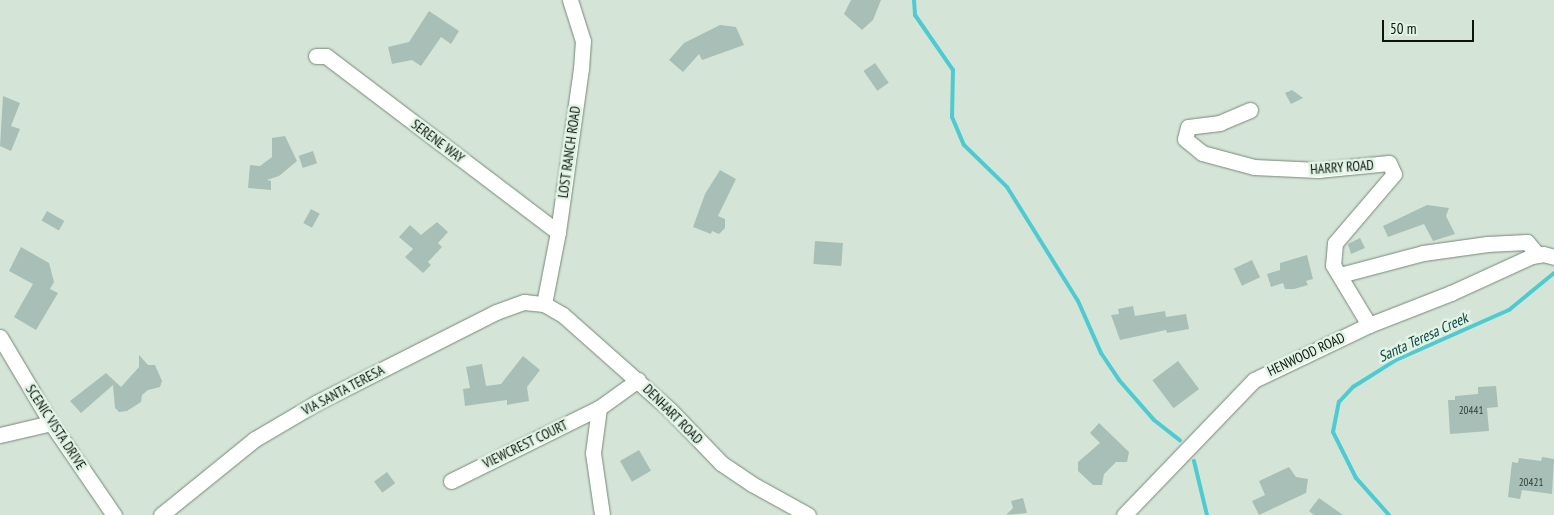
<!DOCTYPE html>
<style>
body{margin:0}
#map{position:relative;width:1554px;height:515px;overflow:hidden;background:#d4e5d7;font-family:"PT Sans Narrow",sans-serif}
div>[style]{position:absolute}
.stream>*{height:4px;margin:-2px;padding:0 2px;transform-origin:2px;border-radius:2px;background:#4dcbd1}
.building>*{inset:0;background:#a8bfb8;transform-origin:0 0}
.roads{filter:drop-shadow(0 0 1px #78877a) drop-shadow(0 0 1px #78877a)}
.minor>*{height:15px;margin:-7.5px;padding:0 7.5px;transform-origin:7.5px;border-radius:7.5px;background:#fff}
span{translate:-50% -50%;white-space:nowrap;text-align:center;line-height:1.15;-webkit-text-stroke:5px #e1f3e4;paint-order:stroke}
.number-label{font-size:11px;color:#343e38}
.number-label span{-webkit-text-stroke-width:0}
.street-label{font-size:14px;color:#0d130e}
.water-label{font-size:15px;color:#094446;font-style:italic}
.scale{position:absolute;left:1382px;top:20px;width:92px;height:22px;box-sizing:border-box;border:2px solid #0d130e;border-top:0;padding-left:6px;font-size:15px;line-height:18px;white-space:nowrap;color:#0d130e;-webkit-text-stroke:4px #e1f3e4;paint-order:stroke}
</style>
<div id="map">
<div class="stream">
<div style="left:914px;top:0;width:15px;rotate:86deg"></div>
<div style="left:915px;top:15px;width:67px;rotate:55.4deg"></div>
<div style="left:953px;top:70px;width:47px;rotate:91.2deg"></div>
<div style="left:952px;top:117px;width:30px;rotate:67deg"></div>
<div style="left:964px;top:145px;width:60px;rotate:44.3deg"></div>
<div style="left:1007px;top:187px;width:134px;rotate:58.1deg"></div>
<div style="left:1078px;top:301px;width:57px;rotate:66.1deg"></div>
<div style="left:1101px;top:353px;width:32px;rotate:56deg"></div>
<div style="left:1119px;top:380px;width:53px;rotate:48.8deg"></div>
<div style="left:1154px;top:420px;width:33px;rotate:38deg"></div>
<div style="left:1194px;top:461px;width:56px;rotate:76.5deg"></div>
<div style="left:1389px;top:515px;width:50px;rotate:-131.7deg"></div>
<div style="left:1356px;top:478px;width:51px;rotate:-116.6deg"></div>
<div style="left:1333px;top:432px;width:31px;rotate:-79deg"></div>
<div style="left:1339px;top:402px;width:21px;rotate:-47deg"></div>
<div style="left:1353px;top:387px;width:51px;rotate:-32.1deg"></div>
<div style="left:1396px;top:360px;width:124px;rotate:-23.9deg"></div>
<div style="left:1509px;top:310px;width:58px;rotate:-39.4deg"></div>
</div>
<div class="building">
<div style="clip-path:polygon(851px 0,881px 0,873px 20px,862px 30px,844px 14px)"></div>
<div style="clip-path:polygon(429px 11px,459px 31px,451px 44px,441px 37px,421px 66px,412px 60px,392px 64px,388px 47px,409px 42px)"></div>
<div style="clip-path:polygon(720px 25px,736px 27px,744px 45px,702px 60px,699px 54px,683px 72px,669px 60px,684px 43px)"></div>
<div style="left:875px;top:63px;width:24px;height:14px;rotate:55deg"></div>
<div style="clip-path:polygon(1292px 90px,1303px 98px,1291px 104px,1285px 93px)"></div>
<div style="clip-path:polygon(3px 96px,20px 103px,11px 126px,20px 129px,11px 151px,0 146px)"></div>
<div style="clip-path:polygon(285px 136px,297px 161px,279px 176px,267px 180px,271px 181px,271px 190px,248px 188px,250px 165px,260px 166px,272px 157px,272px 138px)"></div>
<div style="left:313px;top:151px;width:13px;height:15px;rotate:72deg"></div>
<div style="clip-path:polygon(720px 170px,736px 179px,718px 216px,725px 219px,725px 228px,719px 234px,712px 231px,711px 234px,693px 227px,705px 194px)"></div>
<div style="clip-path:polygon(1427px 205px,1449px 208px,1446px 216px,1455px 234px,1433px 241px,1424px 224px,1388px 237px,1383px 226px)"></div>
<div style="left:311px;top:209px;width:10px;height:16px;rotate:29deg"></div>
<div style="left:47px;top:211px;width:20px;height:11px;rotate:30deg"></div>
<div style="clip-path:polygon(437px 222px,448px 232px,438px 243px,442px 247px,428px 262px,431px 265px,423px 273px,405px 257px,413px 249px,399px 237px,410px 225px,421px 235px)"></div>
<div style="clip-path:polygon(1360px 238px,1365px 248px,1351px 254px,1348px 244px)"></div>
<div style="left:815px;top:241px;width:28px;height:23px;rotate:4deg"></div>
<div style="clip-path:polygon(21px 247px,49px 263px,54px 282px,50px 289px,58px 293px,36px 330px,14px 317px,33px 284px,9px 271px)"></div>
<div style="clip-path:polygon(1307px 255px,1313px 279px,1306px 281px,1308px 285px,1294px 289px,1285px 289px,1283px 283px,1271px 287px,1267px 274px,1280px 270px,1280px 263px)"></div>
<div style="left:1252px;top:260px;width:19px;height:20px;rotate:65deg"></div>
<div style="clip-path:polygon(1133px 306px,1135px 316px,1165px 311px,1166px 317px,1186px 314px,1189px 329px,1167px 333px,1166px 330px,1120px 340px,1111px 315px,1119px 314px,1118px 309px)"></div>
<div style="clip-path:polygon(139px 355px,148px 365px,155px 365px,162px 381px,160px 387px,148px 390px,142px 395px,141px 402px,127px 411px,119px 412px,115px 408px,113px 385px,81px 413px,70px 401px,106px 373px,121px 387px,139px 367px)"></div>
<div style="clip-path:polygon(523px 356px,540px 370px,527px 387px,529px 401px,507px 405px,507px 400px,465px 406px,463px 389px,470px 388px,466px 367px,482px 364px,486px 386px,501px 384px)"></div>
<div style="left:1178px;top:361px;width:35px;height:32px;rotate:53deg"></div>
<div style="clip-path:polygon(1496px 386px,1498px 407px,1487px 408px,1489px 431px,1450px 434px,1448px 400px,1455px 400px,1455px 396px,1478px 394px,1478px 387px)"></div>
<div style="clip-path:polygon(1099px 423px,1129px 452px,1127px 462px,1116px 462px,1104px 474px,1102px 485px,1093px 485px,1078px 471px,1078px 462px,1100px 443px,1090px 433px)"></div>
<div style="left:639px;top:450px;width:24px;height:22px;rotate:60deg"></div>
<div style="clip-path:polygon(1542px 457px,1554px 459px,1552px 494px,1522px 490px,1520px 499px,1508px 497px,1512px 462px,1518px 463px,1519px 458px,1541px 461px)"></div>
<div style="clip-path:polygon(1289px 467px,1296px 477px,1308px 479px,1306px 493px,1259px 515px,1252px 501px,1265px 495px,1259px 481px)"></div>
<div style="left:387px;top:472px;width:14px;height:16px;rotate:54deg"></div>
<div style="clip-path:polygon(1023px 498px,1027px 513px,1006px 515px,1013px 508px,1011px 501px)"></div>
<div style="clip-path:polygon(1319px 498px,1343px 515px,1314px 515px,1309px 511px)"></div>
</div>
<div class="roads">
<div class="minor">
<div style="left:316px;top:56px;width:10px"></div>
<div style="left:326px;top:56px;width:291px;rotate:37.2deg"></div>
<div style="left:1250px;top:110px;width:33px;rotate:157deg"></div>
<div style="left:1220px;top:123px;width:32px;rotate:173deg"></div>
<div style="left:1188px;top:127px;width:12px;rotate:104deg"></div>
<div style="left:1185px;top:139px;width:22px;rotate:39deg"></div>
<div style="left:1202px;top:153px;width:54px;rotate:15.1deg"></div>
<div style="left:1254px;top:167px;width:64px;rotate:2.7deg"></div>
<div style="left:1318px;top:170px;width:71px;rotate:-5.6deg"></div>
<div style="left:1389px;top:163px;width:12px;rotate:66deg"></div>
<div style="left:1394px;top:174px;width:91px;rotate:130.5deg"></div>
<div style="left:1335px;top:243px;width:22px;rotate:95deg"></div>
<div style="left:1333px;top:265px;width:70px;rotate:59deg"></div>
<div style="left:1340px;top:275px;width:86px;rotate:-14.8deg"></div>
<div style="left:1423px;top:253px;width:65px;rotate:-8deg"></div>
<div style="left:1487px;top:244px;width:40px;rotate:-2.9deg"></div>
<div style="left:1527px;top:242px;width:17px;rotate:50deg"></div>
<div style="left:544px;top:304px;width:73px;rotate:-79deg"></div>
<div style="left:558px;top:232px;width:165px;rotate:-82deg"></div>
<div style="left:581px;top:69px;width:28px;rotate:-86deg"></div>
<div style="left:583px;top:41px;width:43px;rotate:-107.6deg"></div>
<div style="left:0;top:337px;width:100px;rotate:59.3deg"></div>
<div style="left:51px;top:423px;width:112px;rotate:55.6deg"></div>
<div style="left:599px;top:408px;width:45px;rotate:97.6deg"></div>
<div style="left:593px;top:453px;width:63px;rotate:81.7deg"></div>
<div style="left:0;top:435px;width:52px;rotate:-13.2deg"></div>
<div style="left:451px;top:481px;width:165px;rotate:-26.3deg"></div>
<div style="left:599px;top:408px;width:48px;rotate:-35.7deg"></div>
<div style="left:161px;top:515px;width:121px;rotate:-39deg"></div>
<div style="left:255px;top:439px;width:71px;rotate:-30.5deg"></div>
<div style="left:316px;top:403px;width:202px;rotate:-26.8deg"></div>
<div style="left:496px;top:312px;width:30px;rotate:-20deg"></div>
<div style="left:524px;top:302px;width:20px;rotate:6deg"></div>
<div style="left:544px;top:304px;width:22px;rotate:30deg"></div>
<div style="left:563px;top:315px;width:143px;rotate:41.6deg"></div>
<div style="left:670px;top:410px;width:74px;rotate:46.1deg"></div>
<div style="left:721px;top:463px;width:37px;rotate:34deg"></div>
<div style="left:752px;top:484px;width:64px;rotate:29deg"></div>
<div style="left:1124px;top:515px;width:187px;rotate:-46.1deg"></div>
<div style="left:1254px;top:380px;width:127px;rotate:-25.6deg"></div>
<div style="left:1369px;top:325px;width:88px;rotate:-21.3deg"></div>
<div style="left:1451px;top:293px;width:89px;rotate:-24.6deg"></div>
<div style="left:1532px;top:256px;width:11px;rotate:-10deg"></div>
<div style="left:1543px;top:254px;width:11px;rotate:15deg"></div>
</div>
</div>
<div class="number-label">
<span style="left:1471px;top:410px">20441</span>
<span style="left:1531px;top:482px">20421</span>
</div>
<div class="street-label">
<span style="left:438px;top:141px;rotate:37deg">SERENE WAY</span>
<span style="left:569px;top:152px;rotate:-82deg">LOST RANCH ROAD</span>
<span style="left:1342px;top:167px;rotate:-4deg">HARRY ROAD</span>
<span style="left:1306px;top:354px;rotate:-25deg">HENWOOD ROAD</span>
<span style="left:343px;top:390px;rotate:-28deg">VIA SANTA TERESA</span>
<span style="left:673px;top:414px;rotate:45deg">DENHART ROAD</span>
<span style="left:56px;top:427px;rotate:57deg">SCENIC VISTA DRIVE</span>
<span style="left:525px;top:444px;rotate:-26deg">VIEWCREST COURT</span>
</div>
<div class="water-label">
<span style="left:1423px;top:337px;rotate:-25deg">Santa Teresa Creek</span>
</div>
<div class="scale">50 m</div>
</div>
